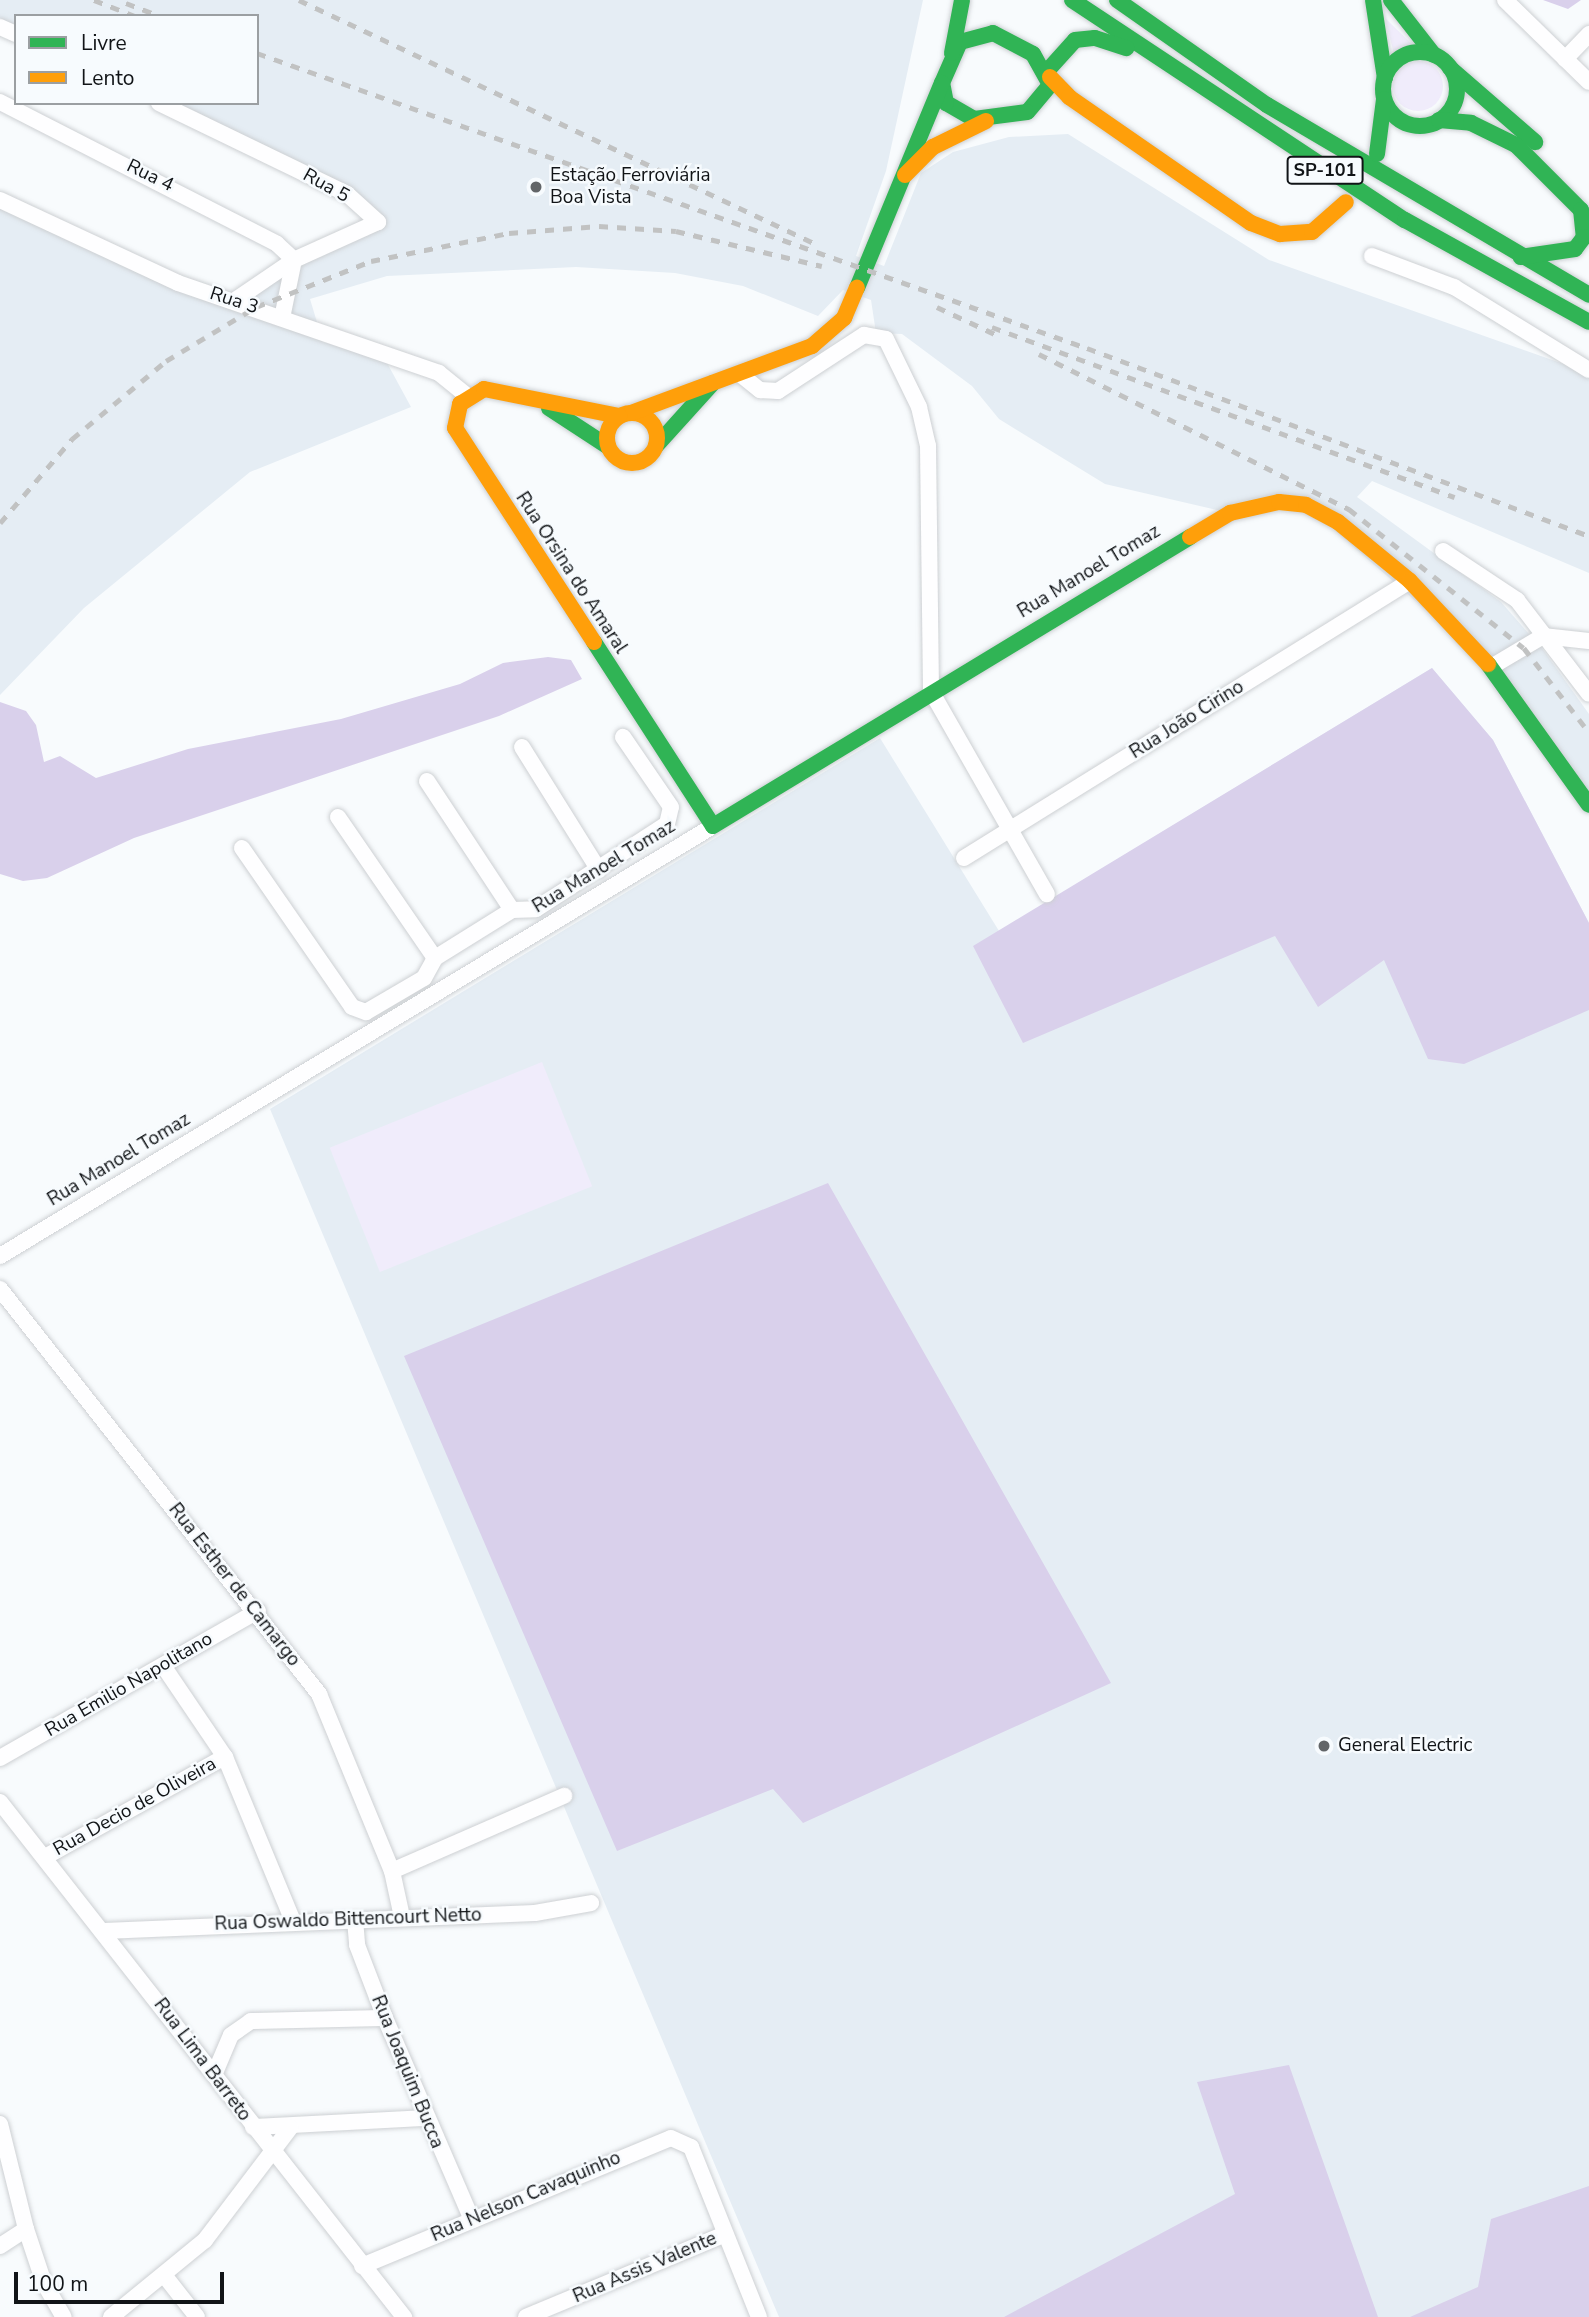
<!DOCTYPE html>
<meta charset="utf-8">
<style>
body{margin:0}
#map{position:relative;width:1589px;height:2317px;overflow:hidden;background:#f8fbfd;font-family:"Nunito Sans",sans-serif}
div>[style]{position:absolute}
.built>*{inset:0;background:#e5edf4}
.green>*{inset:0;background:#f0ecfb;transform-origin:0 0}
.round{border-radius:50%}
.forest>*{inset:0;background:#d9d0eb}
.roads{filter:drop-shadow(0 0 2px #cdd0d3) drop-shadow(0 0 2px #cdd0d3)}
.street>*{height:16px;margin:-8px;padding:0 8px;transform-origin:8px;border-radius:8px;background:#fefeff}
.fast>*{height:16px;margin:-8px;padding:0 8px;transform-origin:8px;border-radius:8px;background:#30b455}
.fast>.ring{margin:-8px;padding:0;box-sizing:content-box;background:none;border:16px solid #30b455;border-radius:50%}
.slow>*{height:16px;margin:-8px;padding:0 8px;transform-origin:8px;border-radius:8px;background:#ff9f0a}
.slow>.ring{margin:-8px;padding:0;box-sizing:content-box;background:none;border:16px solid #ff9f0a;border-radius:50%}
.rail>*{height:4.5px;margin-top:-2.25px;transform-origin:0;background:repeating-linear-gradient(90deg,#c1c2c2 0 9px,transparent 0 18px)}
.dots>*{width:19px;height:19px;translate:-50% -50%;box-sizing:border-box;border:4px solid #f7fbfe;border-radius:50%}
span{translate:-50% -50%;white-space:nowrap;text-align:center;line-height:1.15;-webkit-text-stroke:5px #f7fbfe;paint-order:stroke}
.shield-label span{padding:2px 5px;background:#f7fbfe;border:2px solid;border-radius:5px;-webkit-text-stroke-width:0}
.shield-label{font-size:18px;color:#111417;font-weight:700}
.street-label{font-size:19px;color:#111417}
.poi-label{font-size:19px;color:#111417}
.left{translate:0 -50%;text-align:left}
.legend{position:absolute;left:14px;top:14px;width:245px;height:91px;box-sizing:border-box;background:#f7fbfe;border:2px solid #9b9fa2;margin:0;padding:9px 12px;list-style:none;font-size:21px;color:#111417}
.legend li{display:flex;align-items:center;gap:14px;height:35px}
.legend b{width:35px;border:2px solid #9b9fa2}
.scale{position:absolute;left:14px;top:2272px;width:210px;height:32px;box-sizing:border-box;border:4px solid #111417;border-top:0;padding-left:9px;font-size:21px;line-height:24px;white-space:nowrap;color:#111417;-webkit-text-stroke:5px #f7fbfe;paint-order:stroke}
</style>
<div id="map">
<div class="built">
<div style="clip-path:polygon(0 0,923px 0,886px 171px,856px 256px,884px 266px,921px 173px,953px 152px,1009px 137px,1068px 134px,1269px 260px,1589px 373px,1589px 573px,1372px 481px,1357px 497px,1501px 602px,1544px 651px,1589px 714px,1589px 805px,1491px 667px,1306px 505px,1230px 513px,1105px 484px,999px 419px,972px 386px,902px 334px,876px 333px,871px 300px,843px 290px,818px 316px,743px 286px,675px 273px,576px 267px,387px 276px,310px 299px,323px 342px,386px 361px,411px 407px,250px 472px,84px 608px,0 695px,0 200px,234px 301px,377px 222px,347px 194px,159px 103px,257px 103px,257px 16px,16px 16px,16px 34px,0 27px)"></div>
<div style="clip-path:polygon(1432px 668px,1493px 740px,1589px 923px,1589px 2317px,779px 2317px,270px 1109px,880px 738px,999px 931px)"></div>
</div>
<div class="green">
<div style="clip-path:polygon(1385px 18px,1418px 50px,1394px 54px)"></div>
<div class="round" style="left:1393px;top:61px;width:50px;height:50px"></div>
<div style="left:542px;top:1062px;width:134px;height:229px;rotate:68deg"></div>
</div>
<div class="forest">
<div style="clip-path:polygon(1543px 0,1581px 0,1568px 9px)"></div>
<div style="clip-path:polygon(548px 657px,571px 660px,582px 679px,499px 716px,134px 838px,47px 878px,23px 881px,0 874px,0 702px,26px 711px,36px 725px,44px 762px,60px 756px,96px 778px,188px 749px,341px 719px,460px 684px,503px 663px)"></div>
<div style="clip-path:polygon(1432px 668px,1493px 740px,1589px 923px,1589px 1010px,1464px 1064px,1428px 1059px,1384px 960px,1318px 1007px,1275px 936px,1023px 1043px,973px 946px)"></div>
<div style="clip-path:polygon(828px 1183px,1111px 1683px,803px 1823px,773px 1789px,617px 1851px,404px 1356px)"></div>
<div style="clip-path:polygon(1289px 2065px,1378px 2317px,1004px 2317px,1235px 2194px,1197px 2082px)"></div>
<div style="clip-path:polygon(1589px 2186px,1589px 2317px,1410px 2317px,1478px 2287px,1491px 2219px)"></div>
</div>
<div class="roads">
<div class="street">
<div style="left:1505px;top:0;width:117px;rotate:44.3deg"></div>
<div style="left:0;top:27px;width:17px;rotate:24deg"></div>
<div style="left:1565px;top:59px;width:35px;rotate:-46deg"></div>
<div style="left:0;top:102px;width:311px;rotate:27.1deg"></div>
<div style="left:277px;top:244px;width:23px;rotate:43deg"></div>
<div style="left:294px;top:260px;width:59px;rotate:101.7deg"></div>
<div style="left:159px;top:103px;width:209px;rotate:25.8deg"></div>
<div style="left:347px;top:194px;width:42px;rotate:42.1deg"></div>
<div style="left:378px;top:222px;width:92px;rotate:155.7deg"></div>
<div style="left:294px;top:260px;width:73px;rotate:145.7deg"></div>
<div style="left:0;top:200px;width:196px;rotate:25deg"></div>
<div style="left:178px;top:283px;width:276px;rotate:19deg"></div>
<div style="left:439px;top:373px;width:36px;rotate:39deg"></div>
<div style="left:1372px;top:256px;width:88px;rotate:20.7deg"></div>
<div style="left:1454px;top:287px;width:158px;rotate:31.6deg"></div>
<div style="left:740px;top:374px;width:26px;rotate:39deg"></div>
<div style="left:760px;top:390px;width:18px;rotate:3deg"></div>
<div style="left:778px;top:391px;width:103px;rotate:-33.1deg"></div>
<div style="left:864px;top:335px;width:22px;rotate:10deg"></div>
<div style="left:886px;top:339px;width:76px;rotate:64.1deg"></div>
<div style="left:919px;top:407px;width:40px;rotate:77deg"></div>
<div style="left:928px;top:446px;width:245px;rotate:89.3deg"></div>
<div style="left:931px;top:691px;width:234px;rotate:60.3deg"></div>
<div style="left:1443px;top:551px;width:89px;rotate:33.5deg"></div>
<div style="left:1517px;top:600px;width:118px;rotate:52.5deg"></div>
<div style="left:1491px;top:667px;width:61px;rotate:-30.8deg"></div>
<div style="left:1543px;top:636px;width:46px;rotate:6.2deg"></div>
<div style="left:522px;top:747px;width:145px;rotate:58deg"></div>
<div style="left:427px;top:781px;width:154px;rotate:56.6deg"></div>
<div style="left:338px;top:817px;width:171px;rotate:55.5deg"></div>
<div style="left:242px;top:848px;width:193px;rotate:55.3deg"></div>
<div style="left:352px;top:1007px;width:15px;rotate:20deg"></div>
<div style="left:366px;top:1012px;width:67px;rotate:-30.4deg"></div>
<div style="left:424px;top:978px;width:23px;rotate:-61deg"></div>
<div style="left:435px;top:958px;width:91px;rotate:-31.9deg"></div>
<div style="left:512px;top:910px;width:24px;rotate:-2deg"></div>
<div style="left:536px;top:909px;width:156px;rotate:-33deg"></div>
<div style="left:667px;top:824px;width:17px;rotate:-77deg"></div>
<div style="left:671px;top:807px;width:85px;rotate:-124.4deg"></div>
<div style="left:964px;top:858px;width:525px;rotate:-31.84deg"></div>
<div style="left:0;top:1256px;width:833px;rotate:-31.09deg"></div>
<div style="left:0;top:1289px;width:516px;rotate:51.77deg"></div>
<div style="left:319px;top:1694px;width:191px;rotate:67.6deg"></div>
<div style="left:392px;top:1871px;width:47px;rotate:77.7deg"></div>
<div style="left:164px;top:1667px;width:109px;rotate:55.9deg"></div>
<div style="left:225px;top:1757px;width:178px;rotate:67.5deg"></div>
<div style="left:0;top:1758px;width:297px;rotate:-29.7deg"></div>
<div style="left:0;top:1802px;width:655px;rotate:51.89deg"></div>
<div style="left:45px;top:1857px;width:206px;rotate:-29.1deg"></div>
<div style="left:392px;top:1871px;width:188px;rotate:-23.6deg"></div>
<div style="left:355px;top:1920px;width:25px;rotate:85deg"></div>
<div style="left:357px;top:1945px;width:78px;rotate:69deg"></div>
<div style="left:385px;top:2018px;width:220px;rotate:66.7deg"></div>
<div style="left:104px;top:1931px;width:431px;rotate:-2.4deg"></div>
<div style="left:535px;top:1913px;width:57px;rotate:-10.1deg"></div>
<div style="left:214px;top:2075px;width:43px;rotate:-67deg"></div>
<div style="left:231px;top:2035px;width:24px;rotate:-35deg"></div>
<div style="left:251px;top:2021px;width:134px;rotate:-1.3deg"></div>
<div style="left:0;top:2124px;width:108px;rotate:76.1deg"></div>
<div style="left:26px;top:2229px;width:57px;rotate:71.6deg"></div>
<div style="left:44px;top:2283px;width:39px;rotate:60deg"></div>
<div style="left:253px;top:2127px;width:171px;rotate:-3deg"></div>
<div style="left:0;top:2246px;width:31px;rotate:-33deg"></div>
<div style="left:362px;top:2266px;width:334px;rotate:-22.5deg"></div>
<div style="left:671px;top:2138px;width:22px;rotate:24deg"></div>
<div style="left:691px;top:2147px;width:183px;rotate:68.2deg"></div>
<div style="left:164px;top:2275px;width:53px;rotate:51.8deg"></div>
<div style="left:111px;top:2317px;width:122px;rotate:-39.3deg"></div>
<div style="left:205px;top:2240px;width:141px;rotate:-52.8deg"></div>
<div style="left:526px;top:2317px;width:216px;rotate:-22.6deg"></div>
</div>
<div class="fast">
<div style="left:1072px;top:0;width:399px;rotate:33.5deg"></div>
<div style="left:1405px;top:220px;width:210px;rotate:29deg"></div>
<div style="left:1117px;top:0;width:183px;rotate:35deg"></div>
<div style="left:1267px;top:105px;width:374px;rotate:30.5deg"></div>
<div style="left:1373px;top:0;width:79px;rotate:81.3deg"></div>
<div style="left:1391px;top:0;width:70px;rotate:52deg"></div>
<div style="left:993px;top:33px;width:45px;rotate:27.7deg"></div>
<div style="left:1033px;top:54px;width:35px;rotate:61deg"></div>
<div style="left:1050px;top:85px;width:35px;rotate:130deg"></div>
<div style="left:1027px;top:112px;width:53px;rotate:172.5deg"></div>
<div style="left:974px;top:119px;width:32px;rotate:-150deg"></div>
<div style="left:946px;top:103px;width:20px;rotate:-101deg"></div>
<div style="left:942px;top:83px;width:45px;rotate:-66.3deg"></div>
<div style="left:960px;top:42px;width:34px;rotate:-15deg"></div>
<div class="ring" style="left:1383px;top:52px;width:58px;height:58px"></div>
<div style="left:952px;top:53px;width:54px;rotate:-79.3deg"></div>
<div style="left:1450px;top:68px;width:113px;rotate:41deg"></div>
<div style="left:1048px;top:70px;width:40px;rotate:-48deg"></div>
<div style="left:1075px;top:40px;width:20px;rotate:-6deg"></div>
<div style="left:1095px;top:38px;width:33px;rotate:18deg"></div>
<div style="left:1439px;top:120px;width:32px;rotate:5deg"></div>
<div style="left:1471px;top:123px;width:50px;rotate:26.1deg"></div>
<div style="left:1516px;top:145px;width:92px;rotate:45deg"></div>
<div style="left:1581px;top:210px;width:27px;rotate:84deg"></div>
<div style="left:1584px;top:237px;width:15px;rotate:127deg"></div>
<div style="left:1575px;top:249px;width:55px;rotate:171.6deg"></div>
<div style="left:1377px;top:154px;width:55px;rotate:-82.7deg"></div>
<div style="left:857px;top:288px;width:222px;rotate:-67.5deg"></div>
<div style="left:549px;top:408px;width:69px;rotate:33.2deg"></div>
<div style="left:656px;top:446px;width:85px;rotate:-47.9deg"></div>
<div style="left:594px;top:642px;width:219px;rotate:57.1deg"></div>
<div style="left:713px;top:826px;width:558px;rotate:-31.21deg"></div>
<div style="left:1488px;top:664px;width:173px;rotate:54.4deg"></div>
</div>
<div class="slow">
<div style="left:1050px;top:77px;width:28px;rotate:46deg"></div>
<div style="left:1069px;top:97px;width:221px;rotate:34.7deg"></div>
<div style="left:1251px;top:223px;width:31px;rotate:21deg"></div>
<div style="left:1280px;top:234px;width:32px;rotate:-4deg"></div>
<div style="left:1312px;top:232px;width:45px;rotate:-41.4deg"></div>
<div style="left:905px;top:175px;width:40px;rotate:-45deg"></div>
<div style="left:933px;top:147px;width:59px;rotate:-26.1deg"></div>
<div class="ring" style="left:607px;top:413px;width:34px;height:34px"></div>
<div style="left:631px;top:413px;width:193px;rotate:-20.3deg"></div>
<div style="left:812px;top:346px;width:43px;rotate:-41.2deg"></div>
<div style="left:844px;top:318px;width:33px;rotate:-67deg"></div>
<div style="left:1190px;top:537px;width:47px;rotate:-31deg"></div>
<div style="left:1230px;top:513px;width:50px;rotate:-12.7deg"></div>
<div style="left:1279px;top:502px;width:27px;rotate:6deg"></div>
<div style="left:1306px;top:505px;width:36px;rotate:28deg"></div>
<div style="left:1338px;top:522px;width:93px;rotate:39.3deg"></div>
<div style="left:1410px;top:581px;width:114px;rotate:46.8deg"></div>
<div style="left:594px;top:642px;width:255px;rotate:-123deg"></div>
<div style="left:455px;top:428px;width:25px;rotate:-78deg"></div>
<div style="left:460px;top:404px;width:28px;rotate:-32deg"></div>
<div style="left:484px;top:389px;width:138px;rotate:11.3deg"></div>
</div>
</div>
<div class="rail">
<div style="left:94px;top:0;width:44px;rotate:21.3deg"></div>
<div style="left:299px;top:0;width:574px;rotate:25.27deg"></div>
<div style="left:126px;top:3px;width:36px;rotate:21deg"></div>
<div style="left:257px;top:53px;width:881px;rotate:19.57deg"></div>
<div style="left:1087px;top:348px;width:536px;rotate:20.53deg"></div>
<div style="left:937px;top:307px;width:66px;rotate:25deg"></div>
<div style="left:992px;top:327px;width:493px;rotate:20.2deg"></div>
<div style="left:1039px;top:354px;width:347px;rotate:26.6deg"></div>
<div style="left:1349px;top:509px;width:223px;rotate:38.5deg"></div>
<div style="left:1524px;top:648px;width:106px;rotate:52.3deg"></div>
<div style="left:0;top:523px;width:111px;rotate:-49.4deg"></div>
<div style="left:72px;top:439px;width:122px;rotate:-39.7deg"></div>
<div style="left:166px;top:361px;width:105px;rotate:-31deg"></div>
<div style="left:256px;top:307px;width:124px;rotate:-21.8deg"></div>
<div style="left:371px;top:261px;width:141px;rotate:-11.5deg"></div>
<div style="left:509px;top:233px;width:90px;rotate:-4.4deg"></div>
<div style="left:599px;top:226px;width:77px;rotate:3.7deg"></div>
<div style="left:676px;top:231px;width:150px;rotate:13.5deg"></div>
</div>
<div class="dots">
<div style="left:536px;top:187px;background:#626568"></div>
<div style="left:1324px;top:1746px;background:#626568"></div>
</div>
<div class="shield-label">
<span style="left:1325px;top:170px">SP-101</span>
</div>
<div class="street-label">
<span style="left:150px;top:176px;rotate:26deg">Rua 4</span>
<span style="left:326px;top:186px;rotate:29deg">Rua 5</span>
<span style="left:234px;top:301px;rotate:18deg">Rua 3</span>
<span style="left:1089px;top:572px;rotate:-31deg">Rua Manoel Tomaz</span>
<span style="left:571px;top:573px;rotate:57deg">Rua Orsina do Amaral</span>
<span style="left:1187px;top:720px;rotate:-32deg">Rua João Cirino</span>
<span style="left:604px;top:867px;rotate:-31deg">Rua Manoel Tomaz</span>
<span style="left:119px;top:1160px;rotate:-31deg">Rua Manoel Tomaz</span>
<span style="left:234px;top:1585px;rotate:52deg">Rua Esther de Camargo</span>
<span style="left:129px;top:1685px;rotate:-30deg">Rua Emilio Napolitano</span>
<span style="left:135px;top:1807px;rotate:-29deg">Rua Decio de Oliveira</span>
<span style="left:348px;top:1920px;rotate:-2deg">Rua Oswaldo Bittencourt Netto</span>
<span style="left:202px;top:2060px;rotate:53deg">Rua Lima Barreto</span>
<span style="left:407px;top:2072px;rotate:68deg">Rua Joaquim Bucca</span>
<span style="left:526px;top:2197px;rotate:-23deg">Rua Nelson Cavaquinho</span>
<span style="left:645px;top:2268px;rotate:-23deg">Rua Assis Valente</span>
</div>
<div class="poi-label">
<span class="left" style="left:550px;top:187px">Estação Ferroviária<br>Boa Vista</span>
<span class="left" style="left:1338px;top:1746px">General Electric</span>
</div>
<ul class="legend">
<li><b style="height:9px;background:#30b455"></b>Livre</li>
<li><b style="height:9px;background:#ff9f0a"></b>Lento</li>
</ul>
<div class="scale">100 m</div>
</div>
